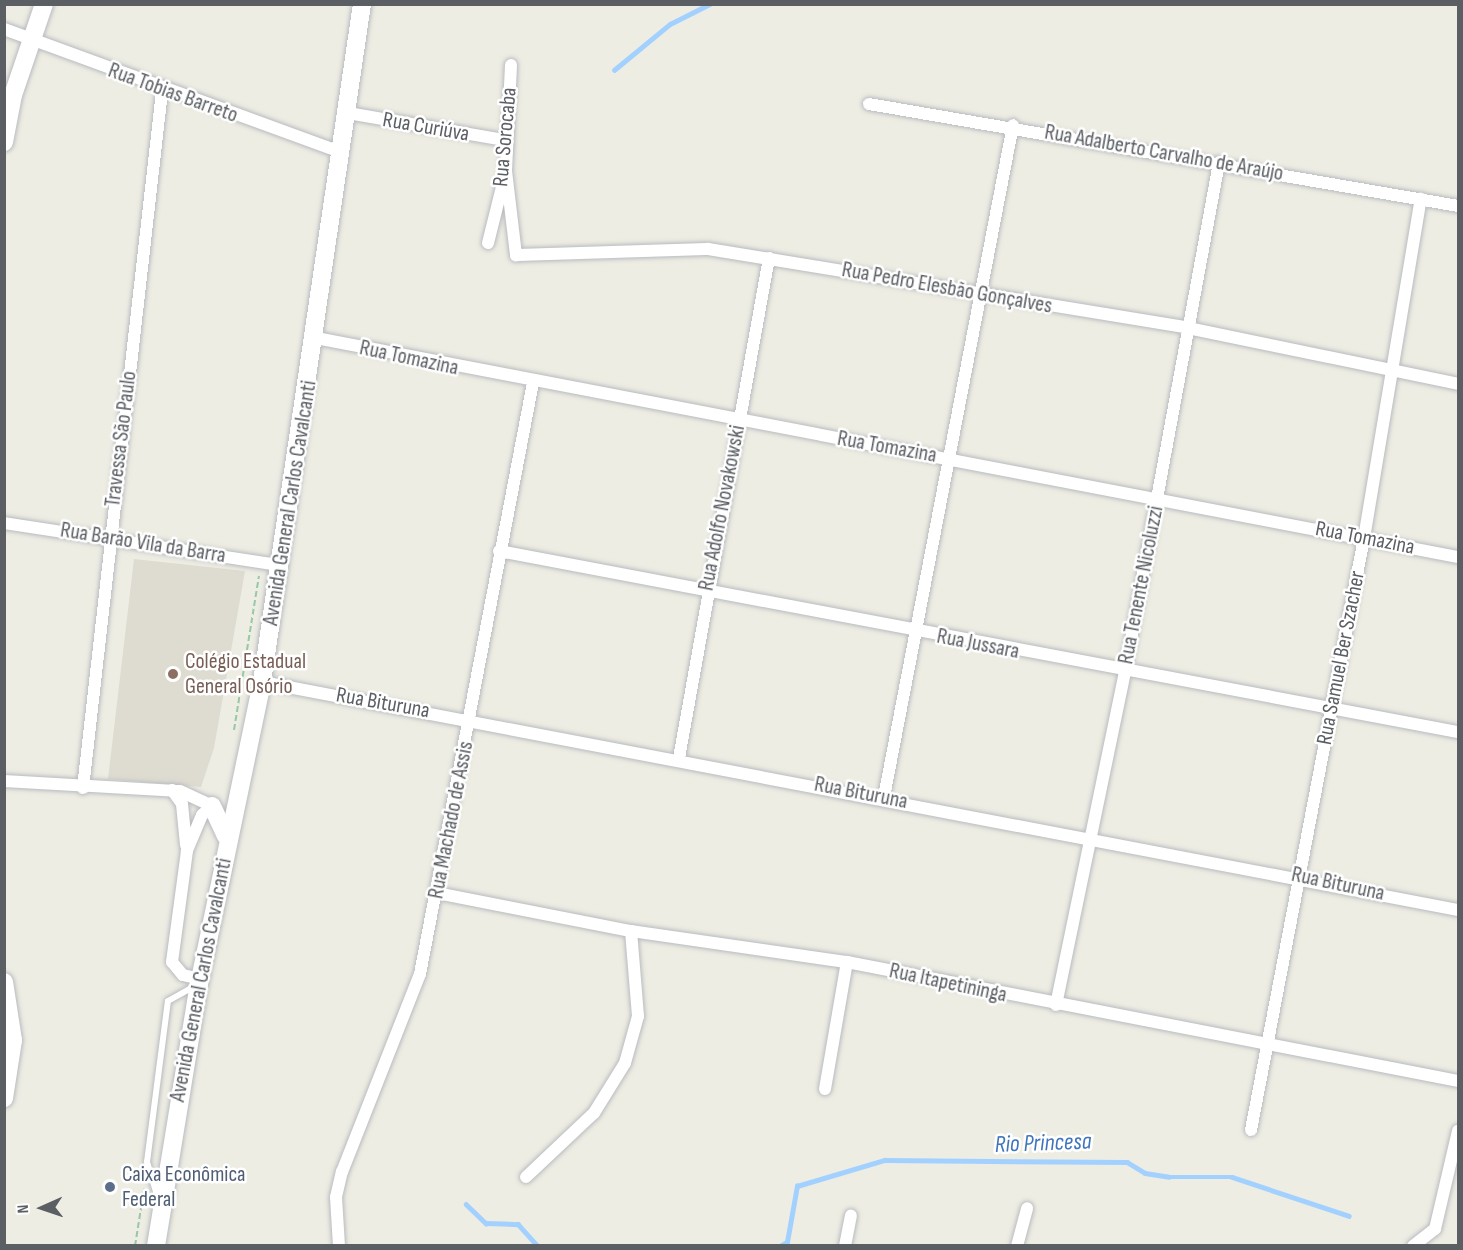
<!DOCTYPE html>
<meta charset="utf-8">
<style>
body{margin:0}
#map{position:relative;width:1463px;height:1250px;overflow:hidden;background:#eeede3;font-family:"Sofia Sans Condensed",sans-serif}
div>[style]{position:absolute}
.education>*{inset:0;background:#dedcd1}
.stream>*{height:4.5px;margin:-2.25px;padding:0 2.25px;transform-origin:2.25px;border-radius:2.25px;background:#a3d1ff}
.path>*{height:2px;margin-top:-1px;transform-origin:0;background:repeating-linear-gradient(90deg,#98c8a8 0 6px,transparent 0 9px)}
.roads{filter:drop-shadow(0 0 2px #b8bbc0) drop-shadow(0 0 2px #b8bbc0)}
.service>*{height:6px;margin:-3px;padding:0 3px;transform-origin:3px;border-radius:3px;background:#fff}
.minor>*{height:12px;margin:-6px;padding:0 6px;transform-origin:6px;border-radius:6px;background:#fff}
.secondary>*{height:18px;margin:-9px;padding:0 9px;transform-origin:9px;border-radius:9px;background:#fff}
.dots>*{width:16px;height:16px;translate:-50% -50%;box-sizing:border-box;border:3px solid #fff;border-radius:50%}
span{translate:-50% -50%;white-space:nowrap;text-align:center;line-height:1.15;-webkit-text-stroke:5px #fff;paint-order:stroke}
.street-label{font-size:22px;color:#5b5f64}
.education-label{font-size:22px;color:#785e54}
.left{translate:0 -50%;text-align:left}
.service-label{font-size:22px;color:#4e5e75}
.water-label{font-size:24px;color:#4075bd;font-style:italic}
.frame{position:absolute;inset:0;border:6px solid #5b5f64;pointer-events:none}
.north{position:absolute;left:12px;top:1178px;width:60px;height:60px;-webkit-text-stroke:4px #fff;paint-order:stroke;rotate:267deg;font-size:16px;font-weight:700;line-height:24px;text-align:center;color:#5b5f64}
.north::after{content:'';display:block;margin:auto;width:21px;height:27px;background:#5b5f64;clip-path:polygon(50% 0,100% 100%,50% 72%,0 100%)}
</style>
<div id="map">
<div class="education">
<div style="clip-path:polygon(134px 559px,245px 571px,214px 748px,201px 787px,108px 779px)"></div>
</div>
<div class="stream">
<div style="left:614px;top:70px;width:72px;rotate:-39.4deg"></div>
<div style="left:670px;top:24px;width:45px;rotate:-26.6deg"></div>
<div style="left:466px;top:1204px;width:28px;rotate:44deg"></div>
<div style="left:486px;top:1223px;width:32px;rotate:2deg"></div>
<div style="left:518px;top:1224px;width:30px;rotate:48deg"></div>
<div style="left:780px;top:1246px;width:8px;rotate:-30deg"></div>
<div style="left:787px;top:1242px;width:57px;rotate:-79.9deg"></div>
<div style="left:797px;top:1186px;width:92px;rotate:-16.5deg"></div>
<div style="left:885px;top:1160px;width:242px;rotate:0.5deg"></div>
<div style="left:1127px;top:1162px;width:21px;rotate:31deg"></div>
<div style="left:1145px;top:1173px;width:24px;rotate:9deg"></div>
<div style="left:1169px;top:1177px;width:63px"></div>
<div style="left:1232px;top:1177px;width:123px;rotate:18.4deg"></div>
</div>
<div class="path">
<div style="left:234px;top:730px;width:156px;rotate:-80.8deg"></div>
<div style="left:135px;top:1246px;width:58px;rotate:-81deg"></div>
</div>
<div class="roads">
<div class="service">
<div style="left:158px;top:1198px;width:38px;rotate:-107deg"></div>
<div style="left:147px;top:1162px;width:162px;rotate:-82.6deg"></div>
<div style="left:168px;top:1001px;width:31px;rotate:-29deg"></div>
</div>
<div class="minor">
<div style="left:4px;top:29px;width:360px;rotate:20.1deg"></div>
<div style="left:869px;top:104px;width:598px;rotate:9.82deg"></div>
<div style="left:348px;top:113px;width:159px;rotate:9.8deg"></div>
<div style="left:506px;top:171px;width:85px;rotate:83.2deg"></div>
<div style="left:516px;top:255px;width:192px;rotate:-1.8deg"></div>
<div style="left:708px;top:249px;width:486px;rotate:9.3deg"></div>
<div style="left:1188px;top:328px;width:276px;rotate:11.7deg"></div>
<div style="left:488px;top:243px;width:74px;rotate:-76deg"></div>
<div style="left:506px;top:171px;width:106px;rotate:-87.3deg"></div>
<div style="left:316px;top:338px;width:1163px;rotate:10.86deg"></div>
<div style="left:4px;top:523px;width:279px;rotate:8.7deg"></div>
<div style="left:499px;top:551px;width:976px;rotate:10.69deg"></div>
<div style="left:262px;top:682px;width:1218px;rotate:10.79deg"></div>
<div style="left:679px;top:758px;width:508px;rotate:-79.8deg"></div>
<div style="left:4px;top:781px;width:176px;rotate:3.3deg"></div>
<div style="left:180px;top:791px;width:35px;rotate:25deg"></div>
<div style="left:212px;top:806px;width:13px;rotate:138deg"></div>
<div style="left:202px;top:815px;width:39px;rotate:113deg"></div>
<div style="left:187px;top:851px;width:112px;rotate:97.7deg"></div>
<div style="left:172px;top:962px;width:17px;rotate:50deg"></div>
<div style="left:183px;top:975px;width:17px;rotate:13deg"></div>
<div style="left:83px;top:788px;width:701px;rotate:-83.53deg"></div>
<div style="left:172px;top:790px;width:17px;rotate:54deg"></div>
<div style="left:182px;top:804px;width:41px;rotate:84.4deg"></div>
<div style="left:884px;top:797px;width:684px;rotate:-79.13deg"></div>
<div style="left:437px;top:893px;width:198px;rotate:11.1deg"></div>
<div style="left:631px;top:931px;width:218px;rotate:8.2deg"></div>
<div style="left:847px;top:962px;width:622px;rotate:11.02deg"></div>
<div style="left:1056px;top:1005px;width:340px;rotate:-78.3deg"></div>
<div style="left:1125px;top:672px;width:518px;rotate:-79.54deg"></div>
<div style="left:825px;top:1089px;width:129px;rotate:-80.2deg"></div>
<div style="left:1251px;top:1130px;width:603px;rotate:-79.19deg"></div>
<div style="left:1364px;top:538px;width:344px;rotate:-80.5deg"></div>
<div style="left:526px;top:1177px;width:93px;rotate:-43.3deg"></div>
<div style="left:594px;top:1113px;width:59px;rotate:-58.2deg"></div>
<div style="left:625px;top:1063px;width:49px;rotate:-74.5deg"></div>
<div style="left:638px;top:1016px;width:85px;rotate:-94.7deg"></div>
<div style="left:339px;top:1246px;width:49px;rotate:-93.5deg"></div>
<div style="left:336px;top:1197px;width:26px;rotate:-77deg"></div>
<div style="left:342px;top:1172px;width:213px;rotate:-68.5deg"></div>
<div style="left:420px;top:974px;width:602px;rotate:-79.18deg"></div>
<div style="left:845px;top:1246px;width:31px;rotate:-79deg"></div>
<div style="left:1017px;top:1246px;width:39px;rotate:-75deg"></div>
<div style="left:1413px;top:1246px;width:28px;rotate:-38deg"></div>
<div style="left:1435px;top:1229px;width:101px;rotate:-76.8deg"></div>
</div>
<div class="secondary">
<div style="left:4px;top:142px;width:48px;rotate:-79.2deg"></div>
<div style="left:13px;top:95px;width:96px;rotate:-71.2deg"></div>
<div style="left:212px;top:806px;width:33px;rotate:65deg"></div>
<div style="left:4px;top:982px;width:59px;rotate:81.2deg"></div>
<div style="left:13px;top:1040px;width:59px;rotate:98.8deg"></div>
<div style="left:156px;top:1246px;width:266px;rotate:-80.7deg"></div>
<div style="left:199px;top:984px;width:309px;rotate:-78.2deg"></div>
<div style="left:262px;top:682px;width:685px;rotate:-81.61deg"></div>
</div>
</div>
<div class="dots">
<div style="left:173px;top:674px;background:#8d6e63"></div>
<div style="left:110px;top:1187px;background:#5c6f8a"></div>
</div>
<div class="street-label">
<span style="left:173px;top:93px;rotate:20deg">Rua Tobias Barreto</span>
<span style="left:426px;top:127px;rotate:10deg">Rua Curiúva</span>
<span style="left:505px;top:137px;rotate:-85deg">Rua Sorocaba</span>
<span style="left:1164px;top:153px;rotate:10deg">Rua Adalberto Carvalho de Araújo</span>
<span style="left:947px;top:288px;rotate:10deg">Rua Pedro Elesbão Gonçalves</span>
<span style="left:409px;top:358px;rotate:12deg">Rua Tomazina</span>
<span style="left:121px;top:439px;rotate:-83deg">Travessa São Paulo</span>
<span style="left:887px;top:447px;rotate:10deg">Rua Tomazina</span>
<span style="left:290px;top:503px;rotate:-81deg">Avenida General Carlos Cavalcanti</span>
<span style="left:722px;top:508px;rotate:-79deg">Rua Adolfo Novakowski</span>
<span style="left:1365px;top:538px;rotate:11deg">Rua Tomazina</span>
<span style="left:143px;top:543px;rotate:9deg">Rua Barão Vila da Barra</span>
<span style="left:1141px;top:585px;rotate:-79deg">Rua Tenente Nicoluzzi</span>
<span style="left:978px;top:644px;rotate:11deg">Rua Jussara</span>
<span style="left:1341px;top:658px;rotate:-79deg">Rua Samuel Ber Szacher</span>
<span style="left:383px;top:703px;rotate:10deg">Rua Bituruna</span>
<span style="left:861px;top:793px;rotate:11deg">Rua Bituruna</span>
<span style="left:451px;top:820px;rotate:-79deg">Rua Machado de Assis</span>
<span style="left:1338px;top:884px;rotate:12deg">Rua Bituruna</span>
<span style="left:201px;top:980px;rotate:-79deg">Avenida General Carlos Cavalcanti</span>
<span style="left:948px;top:983px;rotate:12deg">Rua Itapetininga</span>
</div>
<div class="education-label">
<span class="left" style="left:185px;top:674px">Colégio Estadual<br>General Osório</span>
</div>
<div class="service-label">
<span class="left" style="left:122px;top:1187px">Caixa Econômica<br>Federal</span>
</div>
<div class="water-label">
<span style="left:1043px;top:1143px;rotate:-2deg">Rio Princesa</span>
</div>
<div class="frame"></div>
<div class="north">N</div>
</div>
